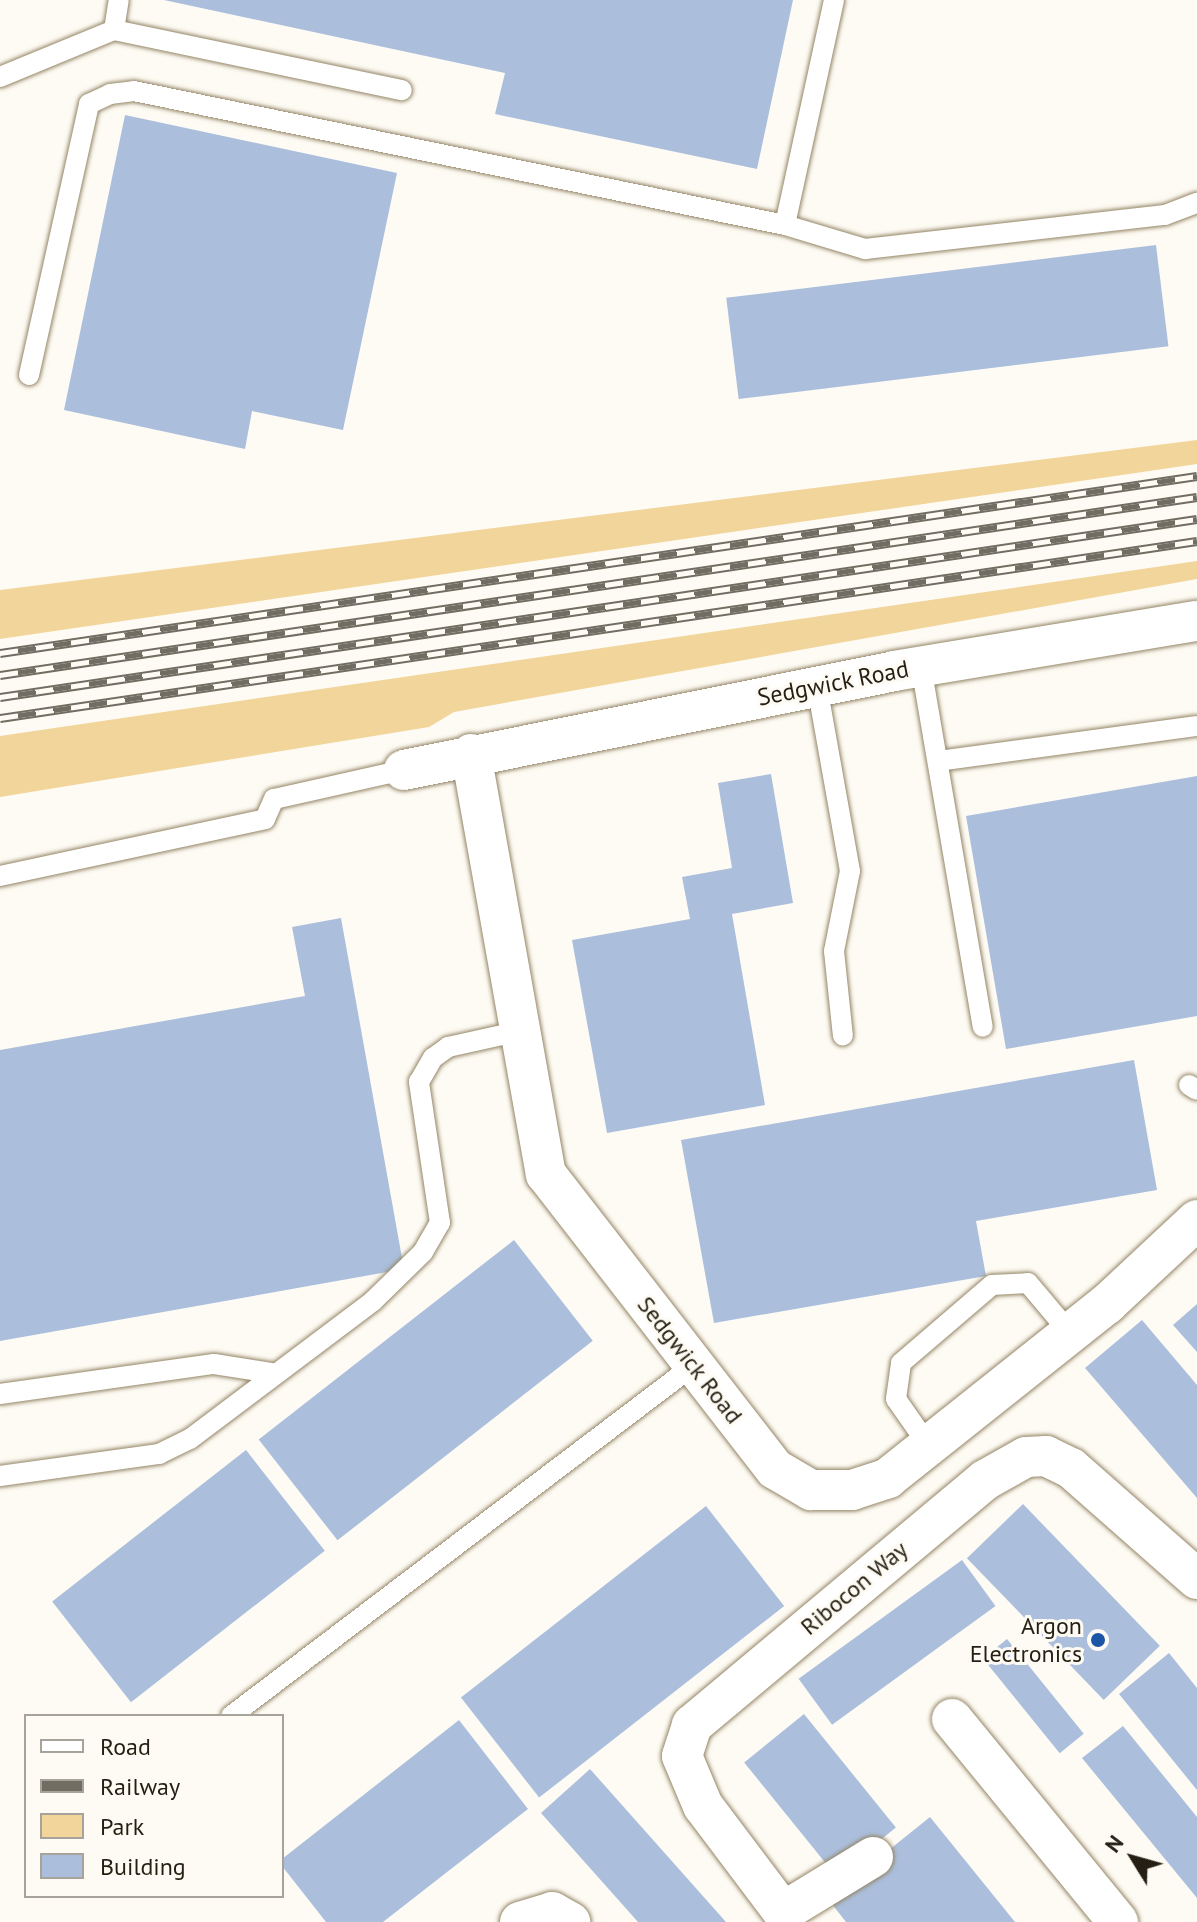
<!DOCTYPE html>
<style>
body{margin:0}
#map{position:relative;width:1197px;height:1922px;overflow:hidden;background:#fefbf4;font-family:"PT Sans",sans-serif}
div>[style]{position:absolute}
.green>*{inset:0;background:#f1d59a}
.building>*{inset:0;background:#abbfdd;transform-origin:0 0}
.roads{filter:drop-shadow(0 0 2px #948565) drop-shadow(0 0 2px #948565)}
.service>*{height:20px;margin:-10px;padding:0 10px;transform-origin:10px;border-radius:10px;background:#fff}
.minor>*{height:40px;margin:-20px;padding:0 20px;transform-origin:20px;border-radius:20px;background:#fff}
.rail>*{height:9px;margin-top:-4.5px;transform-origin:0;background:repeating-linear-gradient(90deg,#fefbf4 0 18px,#716d62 0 36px);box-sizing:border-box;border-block:2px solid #716d62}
.dots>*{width:22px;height:22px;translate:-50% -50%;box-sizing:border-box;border:4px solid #fefbf4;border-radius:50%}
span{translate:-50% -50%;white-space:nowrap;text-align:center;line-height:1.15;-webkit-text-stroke:6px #fefbf4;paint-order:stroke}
.street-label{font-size:24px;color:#251f13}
.poi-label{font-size:24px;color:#251f13}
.right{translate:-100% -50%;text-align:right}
.legend{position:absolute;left:24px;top:1714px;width:260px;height:184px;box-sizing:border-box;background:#fefbf4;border:2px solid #a7a39a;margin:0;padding:10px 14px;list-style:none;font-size:24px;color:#251f13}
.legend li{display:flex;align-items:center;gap:16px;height:40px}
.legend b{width:40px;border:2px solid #a7a39a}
.north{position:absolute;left:1093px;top:1818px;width:80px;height:80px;-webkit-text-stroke:6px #fefbf4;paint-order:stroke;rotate:307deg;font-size:22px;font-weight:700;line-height:32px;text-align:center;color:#251f13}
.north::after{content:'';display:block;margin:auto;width:28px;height:36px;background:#251f13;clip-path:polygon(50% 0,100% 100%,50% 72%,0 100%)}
</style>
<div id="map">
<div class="green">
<div style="clip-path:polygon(1197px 440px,1197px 464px,0 639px,0 590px)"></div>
<div style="clip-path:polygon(1197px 561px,1197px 579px,454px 712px,429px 727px,0 797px,0 736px)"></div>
</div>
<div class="building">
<div style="clip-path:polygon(164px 0,793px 0,757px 169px,495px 114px,505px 73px)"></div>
<div style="clip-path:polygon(125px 115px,397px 173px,343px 430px,252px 411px,245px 449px,64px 410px)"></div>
<div style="left:1156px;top:245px;width:102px;height:433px;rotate:83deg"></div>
<div style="clip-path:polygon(771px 774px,793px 903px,732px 914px,765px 1105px,607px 1133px,572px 940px,690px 919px,682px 877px,732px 868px,718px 783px)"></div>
<div style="clip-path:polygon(1197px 776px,1197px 1016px,1006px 1049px,966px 816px)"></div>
<div style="clip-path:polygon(341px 918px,404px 1269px,0 1341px,0 1050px,305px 996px,292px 927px)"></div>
<div style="clip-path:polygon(1134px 1060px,1157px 1190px,976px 1221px,986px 1276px,714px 1323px,681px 1140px)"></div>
<div style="left:514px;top:1240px;width:128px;height:324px;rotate:52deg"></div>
<div style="clip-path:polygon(1197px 1304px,1197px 1352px,1173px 1325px)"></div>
<div style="clip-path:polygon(1142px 1320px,1197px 1385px,1197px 1498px,1085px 1368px)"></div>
<div style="left:246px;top:1450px;width:128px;height:246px;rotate:52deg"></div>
<div style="left:1023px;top:1504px;width:197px;height:78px;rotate:46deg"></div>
<div style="left:706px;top:1506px;width:127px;height:311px;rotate:52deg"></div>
<div style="left:962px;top:1560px;width:57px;height:202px;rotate:54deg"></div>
<div style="left:1007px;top:1639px;width:122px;height:31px;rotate:51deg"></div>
<div style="clip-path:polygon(1169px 1653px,1197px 1688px,1197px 1790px,1119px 1694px)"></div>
<div style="left:804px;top:1714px;width:146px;height:77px;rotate:51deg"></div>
<div style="clip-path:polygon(459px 1720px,528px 1809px,383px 1922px,326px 1922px,282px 1866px,282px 1859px)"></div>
<div style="clip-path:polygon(1123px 1726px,1197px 1817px,1197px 1898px,1082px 1758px)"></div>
<div style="clip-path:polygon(590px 1769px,726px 1922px,638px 1922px,541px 1813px)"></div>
<div style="clip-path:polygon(930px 1817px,1015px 1922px,846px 1922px,828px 1899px)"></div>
</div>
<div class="roads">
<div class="service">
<div style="left:834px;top:0;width:230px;rotate:102.3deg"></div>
<div style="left:785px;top:225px;width:84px;rotate:16.7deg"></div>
<div style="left:865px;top:249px;width:302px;rotate:-6.5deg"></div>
<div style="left:1165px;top:215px;width:34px;rotate:-21deg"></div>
<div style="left:114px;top:30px;width:294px;rotate:11.8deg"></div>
<div style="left:0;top:77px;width:123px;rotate:-22.4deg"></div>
<div style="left:114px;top:30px;width:30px;rotate:-81deg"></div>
<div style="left:29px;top:375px;width:278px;rotate:-77.5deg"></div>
<div style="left:89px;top:104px;width:23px;rotate:-25deg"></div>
<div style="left:110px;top:94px;width:24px;rotate:-7deg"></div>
<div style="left:134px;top:91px;width:665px;rotate:11.63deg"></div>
<div style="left:921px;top:666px;width:366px;rotate:80.3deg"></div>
<div style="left:817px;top:686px;width:188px;rotate:79.9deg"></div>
<div style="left:850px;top:871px;width:82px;rotate:101.3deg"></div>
<div style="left:834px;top:951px;width:85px;rotate:84deg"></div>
<div style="left:938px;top:761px;width:261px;rotate:-7.7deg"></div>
<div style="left:0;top:876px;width:271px;rotate:-12.1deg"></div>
<div style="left:265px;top:819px;width:22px;rotate:-66deg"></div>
<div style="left:274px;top:799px;width:133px;rotate:-12.6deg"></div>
<div style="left:1189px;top:1085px;width:9px;rotate:32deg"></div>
<div style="left:0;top:1394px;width:216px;rotate:-8deg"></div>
<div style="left:214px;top:1364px;width:59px;rotate:8.8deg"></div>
<div style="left:931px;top:1449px;width:61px;rotate:-125deg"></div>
<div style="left:896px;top:1399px;width:36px;rotate:-82deg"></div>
<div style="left:901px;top:1363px;width:120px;rotate:-40.6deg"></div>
<div style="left:992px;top:1285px;width:36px;rotate:-3deg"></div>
<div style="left:1028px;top:1283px;width:67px;rotate:49.9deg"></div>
<div style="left:0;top:1476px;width:161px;rotate:-7.9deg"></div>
<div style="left:159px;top:1454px;width:34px;rotate:-26deg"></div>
<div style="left:190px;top:1439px;width:229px;rotate:-37deg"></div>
<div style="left:373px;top:1301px;width:70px;rotate:-44.4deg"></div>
<div style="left:423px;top:1252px;width:34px;rotate:-60deg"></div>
<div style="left:440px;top:1223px;width:143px;rotate:-98.5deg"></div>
<div style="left:419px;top:1082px;width:28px;rotate:-60deg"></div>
<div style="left:433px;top:1058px;width:19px;rotate:-36deg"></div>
<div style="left:448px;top:1047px;width:74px;rotate:-12.5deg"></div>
<div style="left:231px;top:1716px;width:581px;rotate:-37.17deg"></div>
</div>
<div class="minor">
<div style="left:471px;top:754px;width:427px;rotate:79.9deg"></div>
<div style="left:546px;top:1174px;width:373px;rotate:52.2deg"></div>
<div style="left:775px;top:1469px;width:42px;rotate:30.3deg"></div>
<div style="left:811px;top:1490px;width:41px"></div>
<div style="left:852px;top:1490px;width:38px;rotate:-18deg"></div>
<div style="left:888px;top:1478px;width:280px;rotate:-38.5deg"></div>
<div style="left:1107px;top:1304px;width:123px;rotate:-43deg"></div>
<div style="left:404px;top:770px;width:500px;rotate:-11.4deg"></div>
<div style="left:894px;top:671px;width:307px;rotate:-9.4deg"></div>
<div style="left:952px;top:1719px;width:262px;rotate:50.7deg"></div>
<div style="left:873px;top:1857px;width:105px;rotate:148.6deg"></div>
<div style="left:783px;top:1912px;width:133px;rotate:-127deg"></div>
<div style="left:703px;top:1806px;width:54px;rotate:-112.8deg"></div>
<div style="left:682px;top:1756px;width:33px;rotate:-72deg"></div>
<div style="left:692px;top:1725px;width:382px;rotate:-39.9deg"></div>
<div style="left:985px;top:1480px;width:47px;rotate:-29.3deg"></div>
<div style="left:1026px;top:1457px;width:20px;rotate:-3deg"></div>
<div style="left:1046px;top:1456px;width:28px;rotate:26deg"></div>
<div style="left:1071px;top:1468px;width:168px;rotate:41.4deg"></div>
<div style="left:520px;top:1922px;width:34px;rotate:-17deg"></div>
<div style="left:552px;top:1912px;width:21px;rotate:29deg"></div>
</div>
</div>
<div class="rail">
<div style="left:0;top:653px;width:1210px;rotate:-8.41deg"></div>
<div style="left:0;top:675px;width:1210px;rotate:-8.46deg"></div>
<div style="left:0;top:697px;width:1210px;rotate:-8.46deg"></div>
<div style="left:0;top:718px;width:1210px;rotate:-8.41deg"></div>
</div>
<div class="dots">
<div style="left:1098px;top:1640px;background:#1b55a6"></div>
</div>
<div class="street-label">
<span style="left:833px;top:683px;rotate:-11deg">Sedgwick Road</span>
<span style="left:690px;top:1360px;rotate:52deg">Sedgwick Road</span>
<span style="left:854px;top:1588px;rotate:-40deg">Ribocon Way</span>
</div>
<div class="poi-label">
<span class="right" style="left:1082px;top:1640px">Argon<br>Electronics</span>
</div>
<ul class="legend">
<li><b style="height:10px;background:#fff"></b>Road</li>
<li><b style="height:10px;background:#716d62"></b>Railway</li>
<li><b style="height:22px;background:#f1d59a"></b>Park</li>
<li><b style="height:22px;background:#abbfdd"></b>Building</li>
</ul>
<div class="north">N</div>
</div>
